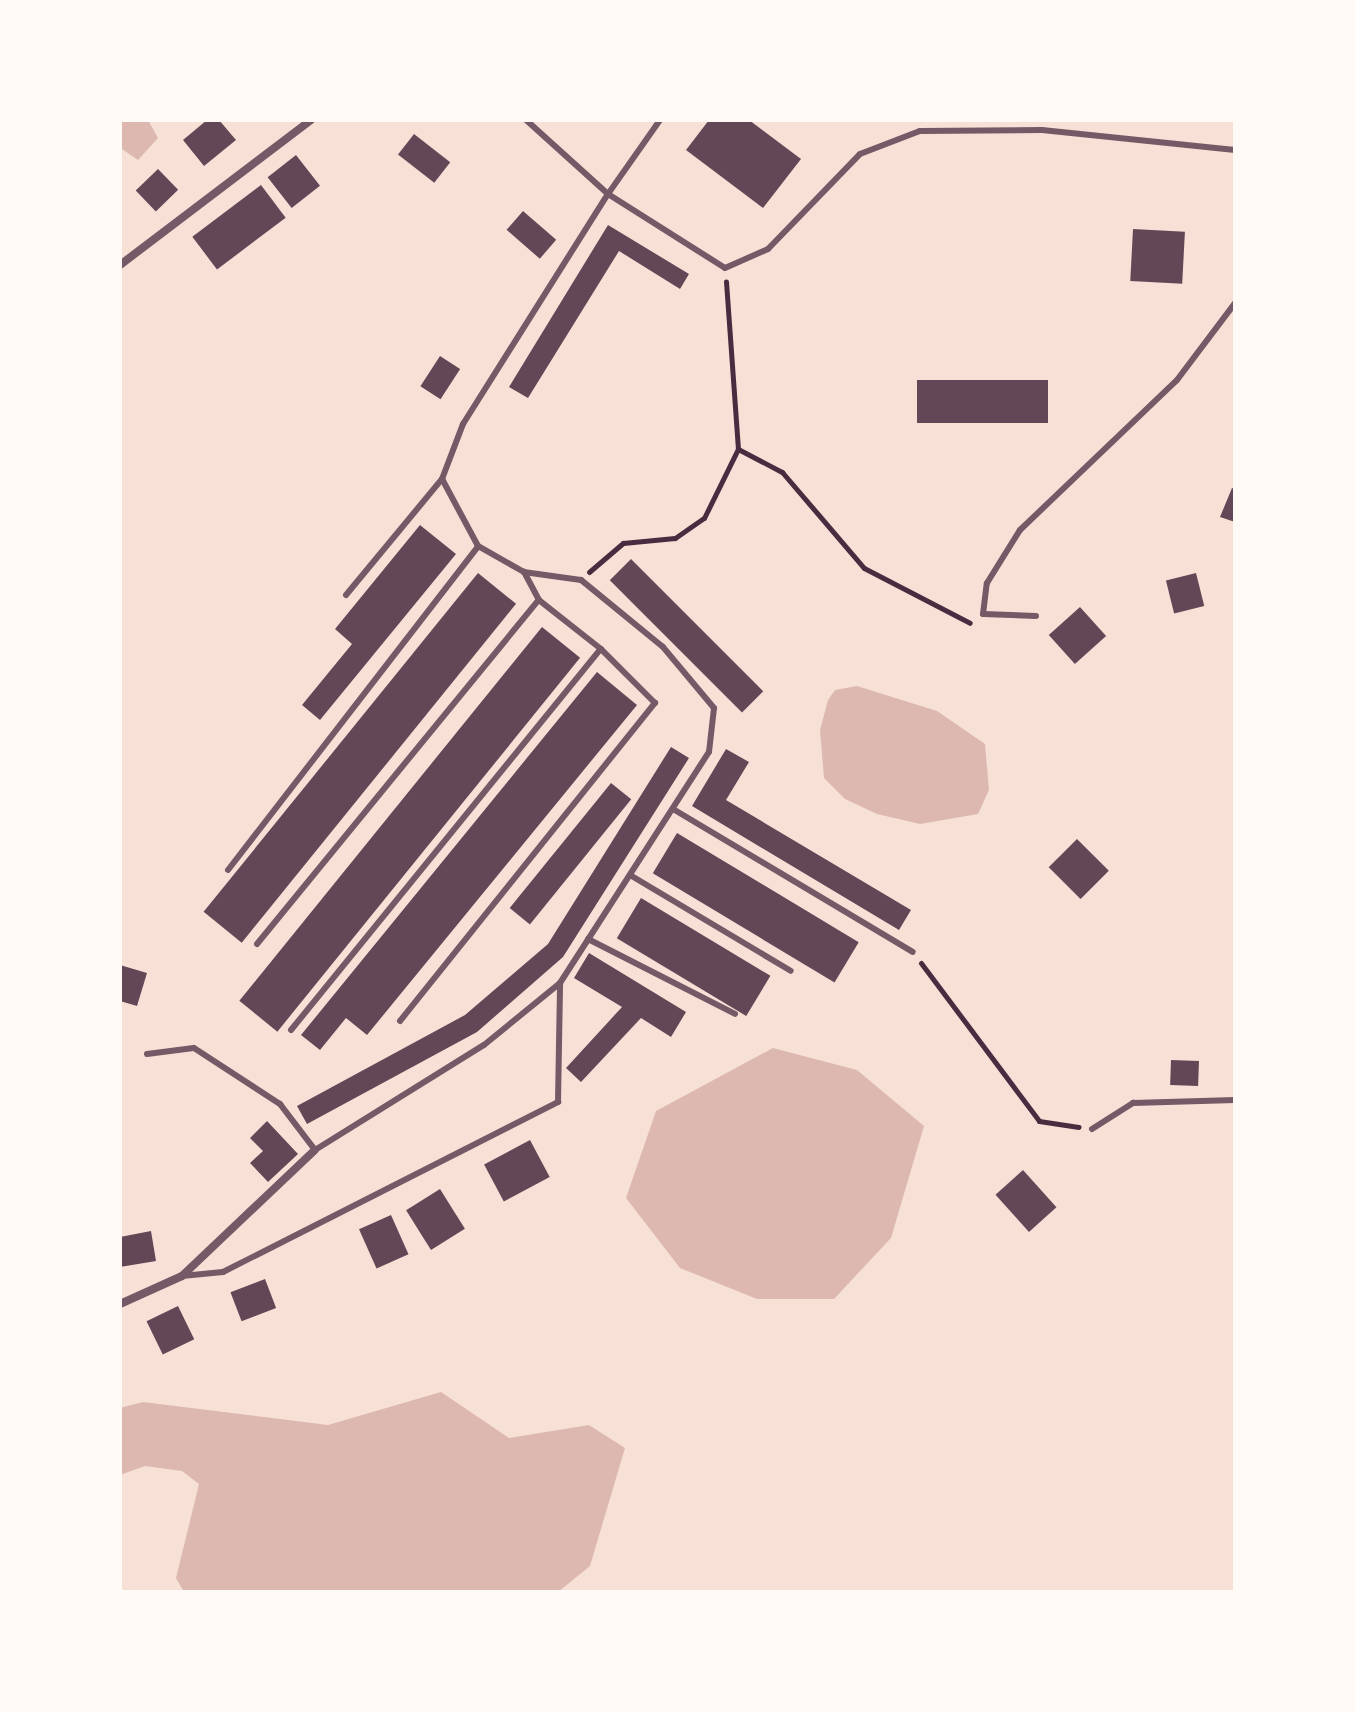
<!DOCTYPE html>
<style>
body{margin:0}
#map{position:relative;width:1355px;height:1712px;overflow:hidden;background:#f7e1d7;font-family:Barlow,sans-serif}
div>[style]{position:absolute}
.water>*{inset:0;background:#dcb8b0}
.building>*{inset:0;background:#644757;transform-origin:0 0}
.path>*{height:5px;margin:-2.5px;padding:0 2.5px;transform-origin:2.5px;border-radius:2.5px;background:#4a2c40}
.service>*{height:6px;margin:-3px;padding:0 3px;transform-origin:3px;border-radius:3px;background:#755966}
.minor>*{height:8px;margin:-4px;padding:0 4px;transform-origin:4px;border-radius:4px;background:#755966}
span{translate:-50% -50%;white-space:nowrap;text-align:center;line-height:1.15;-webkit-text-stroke:7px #fffaf5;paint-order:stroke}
.frame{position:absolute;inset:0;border:122px solid #fffaf5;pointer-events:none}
</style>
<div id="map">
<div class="water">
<div style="clip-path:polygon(120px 120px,148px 120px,158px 138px,138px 160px,122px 149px)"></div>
<div style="clip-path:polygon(857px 686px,937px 711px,985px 744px,989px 790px,978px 814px,920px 824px,877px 814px,845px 799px,824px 778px,820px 730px,828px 700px,835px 690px)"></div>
<div style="clip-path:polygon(773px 1048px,857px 1070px,924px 1126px,891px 1238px,834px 1299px,757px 1299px,680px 1268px,626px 1198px,656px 1111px)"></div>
<div style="clip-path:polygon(441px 1392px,509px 1438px,589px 1425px,625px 1448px,590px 1566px,558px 1592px,184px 1592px,176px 1578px,199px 1484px,182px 1471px,145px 1466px,120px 1475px,120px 1408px,143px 1402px,328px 1425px)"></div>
</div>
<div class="building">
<div style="clip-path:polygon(207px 120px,219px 120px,236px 140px,204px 166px,183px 140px)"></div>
<div style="clip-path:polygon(709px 120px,749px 120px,801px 159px,763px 208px,686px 150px)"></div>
<div style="left:414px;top:134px;width:46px;height:26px;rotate:38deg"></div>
<div style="left:296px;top:155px;width:39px;height:36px;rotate:52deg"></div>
<div style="left:158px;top:169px;width:29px;height:31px;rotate:46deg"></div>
<div style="left:261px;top:185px;width:41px;height:86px;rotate:53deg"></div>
<div style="left:523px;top:211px;width:44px;height:25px;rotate:41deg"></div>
<div style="clip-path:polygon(608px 225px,689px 274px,680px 289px,619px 251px,528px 398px,509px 387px)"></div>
<div style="left:1133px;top:229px;width:52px;height:52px;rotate:3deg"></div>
<div style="left:440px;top:356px;width:24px;height:36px;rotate:33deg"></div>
<div style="left:917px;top:380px;width:131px;height:43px"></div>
<div style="clip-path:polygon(1232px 488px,1235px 489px,1235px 522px,1220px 517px)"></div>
<div style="clip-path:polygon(420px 525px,456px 554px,320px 720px,302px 705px,352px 644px,335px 629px)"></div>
<div style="left:631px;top:559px;width:187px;height:30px;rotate:45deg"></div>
<div style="left:478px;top:573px;width:49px;height:436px;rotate:39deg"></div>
<div style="left:1196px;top:573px;width:34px;height:31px;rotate:76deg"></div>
<div style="left:1080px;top:607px;width:39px;height:42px;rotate:48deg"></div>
<div style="left:542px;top:627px;width:49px;height:481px;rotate:39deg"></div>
<div style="clip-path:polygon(597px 672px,637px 705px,367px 1035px,346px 1018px,320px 1050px,301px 1035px)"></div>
<div style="clip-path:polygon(671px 747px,689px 758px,563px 957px,477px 1032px,307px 1124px,297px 1106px,465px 1015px,548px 944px)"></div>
<div style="clip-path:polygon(726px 749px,749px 762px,726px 800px,911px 910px,899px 930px,692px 806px)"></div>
<div style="left:611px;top:783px;width:26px;height:161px;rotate:39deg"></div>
<div style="left:677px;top:833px;width:212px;height:47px;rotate:31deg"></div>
<div style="left:1077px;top:839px;width:45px;height:40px;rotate:45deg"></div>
<div style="left:641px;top:898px;width:151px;height:47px;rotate:31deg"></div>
<div style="clip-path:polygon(589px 953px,686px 1012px,671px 1037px,641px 1018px,581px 1082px,566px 1068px,622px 1007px,574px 978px)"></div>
<div style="clip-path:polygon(120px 965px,147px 973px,137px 1006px,120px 1001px)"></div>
<div style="left:1171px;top:1060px;width:28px;height:25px;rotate:2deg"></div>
<div style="clip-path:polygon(267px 1121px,298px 1154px,268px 1182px,250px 1163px,263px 1151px,250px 1138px)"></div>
<div style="left:530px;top:1140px;width:42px;height:52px;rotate:62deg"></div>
<div style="left:1023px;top:1170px;width:50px;height:37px;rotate:48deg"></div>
<div style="left:440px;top:1189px;width:47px;height:40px;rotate:58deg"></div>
<div style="left:391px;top:1215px;width:43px;height:35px;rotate:66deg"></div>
<div style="clip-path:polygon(151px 1231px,156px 1261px,120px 1267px,120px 1237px)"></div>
<div style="left:265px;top:1279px;width:31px;height:37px;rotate:69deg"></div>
<div style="left:178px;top:1306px;width:37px;height:35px;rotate:64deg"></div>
</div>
<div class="path">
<div style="left:738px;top:449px;width:50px;rotate:27.6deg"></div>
<div style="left:782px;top:472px;width:126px;rotate:49.5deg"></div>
<div style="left:864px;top:568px;width:119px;rotate:27.4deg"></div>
<div style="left:589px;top:572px;width:45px;rotate:-40.5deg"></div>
<div style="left:623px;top:543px;width:52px;rotate:-5.5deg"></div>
<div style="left:675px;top:538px;width:35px;rotate:-35deg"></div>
<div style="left:704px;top:518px;width:77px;rotate:-63.8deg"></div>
<div style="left:738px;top:449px;width:168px;rotate:-94.1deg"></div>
<div style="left:921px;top:963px;width:197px;rotate:53.2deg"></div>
<div style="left:1039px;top:1121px;width:40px;rotate:8.5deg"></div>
</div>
<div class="service">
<div style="left:660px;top:120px;width:90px;rotate:125.1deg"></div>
<div style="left:608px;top:194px;width:138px;rotate:32.3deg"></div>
<div style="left:725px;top:268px;width:47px;rotate:-23.8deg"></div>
<div style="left:768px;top:249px;width:132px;rotate:-45.9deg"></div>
<div style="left:860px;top:154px;width:64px;rotate:-21deg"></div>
<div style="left:920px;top:131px;width:122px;rotate:-0.5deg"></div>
<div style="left:1042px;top:130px;width:194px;rotate:5.9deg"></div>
<div style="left:346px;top:595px;width:151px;rotate:-50.4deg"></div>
<div style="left:442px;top:479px;width:59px;rotate:-69.1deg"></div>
<div style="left:463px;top:424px;width:272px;rotate:-57.8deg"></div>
<div style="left:608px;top:194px;width:110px;rotate:-137.9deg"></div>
<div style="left:1036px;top:616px;width:53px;rotate:-177.8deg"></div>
<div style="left:983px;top:614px;width:31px;rotate:-83deg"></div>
<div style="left:987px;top:583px;width:62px;rotate:-58.1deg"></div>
<div style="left:1020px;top:530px;width:217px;rotate:-43.7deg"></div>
<div style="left:1177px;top:380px;width:96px;rotate:-53deg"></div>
<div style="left:673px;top:809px;width:279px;rotate:30.8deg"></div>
<div style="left:228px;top:870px;width:409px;rotate:-52.3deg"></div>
<div style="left:630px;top:875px;width:187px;rotate:30.8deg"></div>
<div style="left:588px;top:939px;width:165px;rotate:27deg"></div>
<div style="left:257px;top:944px;width:445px;rotate:-50.7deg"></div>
<div style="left:539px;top:600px;width:32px;rotate:-118deg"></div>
<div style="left:400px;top:1021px;width:408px;rotate:-51.3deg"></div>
<div style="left:655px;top:703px;width:76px;rotate:-135deg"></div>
<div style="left:601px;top:649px;width:79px;rotate:-141.7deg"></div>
<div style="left:291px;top:1030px;width:491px;rotate:-50.9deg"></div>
<div style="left:147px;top:1054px;width:47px;rotate:-7.3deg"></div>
<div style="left:194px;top:1048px;width:103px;rotate:33.1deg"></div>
<div style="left:280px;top:1104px;width:58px;rotate:52.7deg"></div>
<div style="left:315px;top:1150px;width:199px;rotate:-31.9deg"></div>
<div style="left:484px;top:1045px;width:98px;rotate:-39.2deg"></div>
<div style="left:560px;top:983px;width:275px;rotate:-57.2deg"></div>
<div style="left:709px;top:752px;width:44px;rotate:-83.5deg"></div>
<div style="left:714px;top:708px;width:80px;rotate:-129.9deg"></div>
<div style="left:663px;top:647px;width:106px;rotate:-140.7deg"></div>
<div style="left:581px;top:580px;width:58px;rotate:-172deg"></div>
<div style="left:524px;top:572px;width:53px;rotate:-150.5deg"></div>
<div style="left:478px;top:546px;width:76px;rotate:-118.2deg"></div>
<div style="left:1092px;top:1129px;width:49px;rotate:-32.4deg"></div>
<div style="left:1133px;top:1103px;width:102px;rotate:-1.7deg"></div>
<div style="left:182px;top:1276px;width:41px;rotate:-5.6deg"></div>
<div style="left:223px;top:1272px;width:376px;rotate:-26.9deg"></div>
<div style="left:558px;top:1102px;width:119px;rotate:-89deg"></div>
</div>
<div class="minor">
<div style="left:120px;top:265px;width:240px;rotate:-37.2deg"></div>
<div style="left:120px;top:1304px;width:68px;rotate:-24.3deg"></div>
<div style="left:182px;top:1276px;width:183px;rotate:-43.5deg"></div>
</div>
<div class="frame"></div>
</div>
